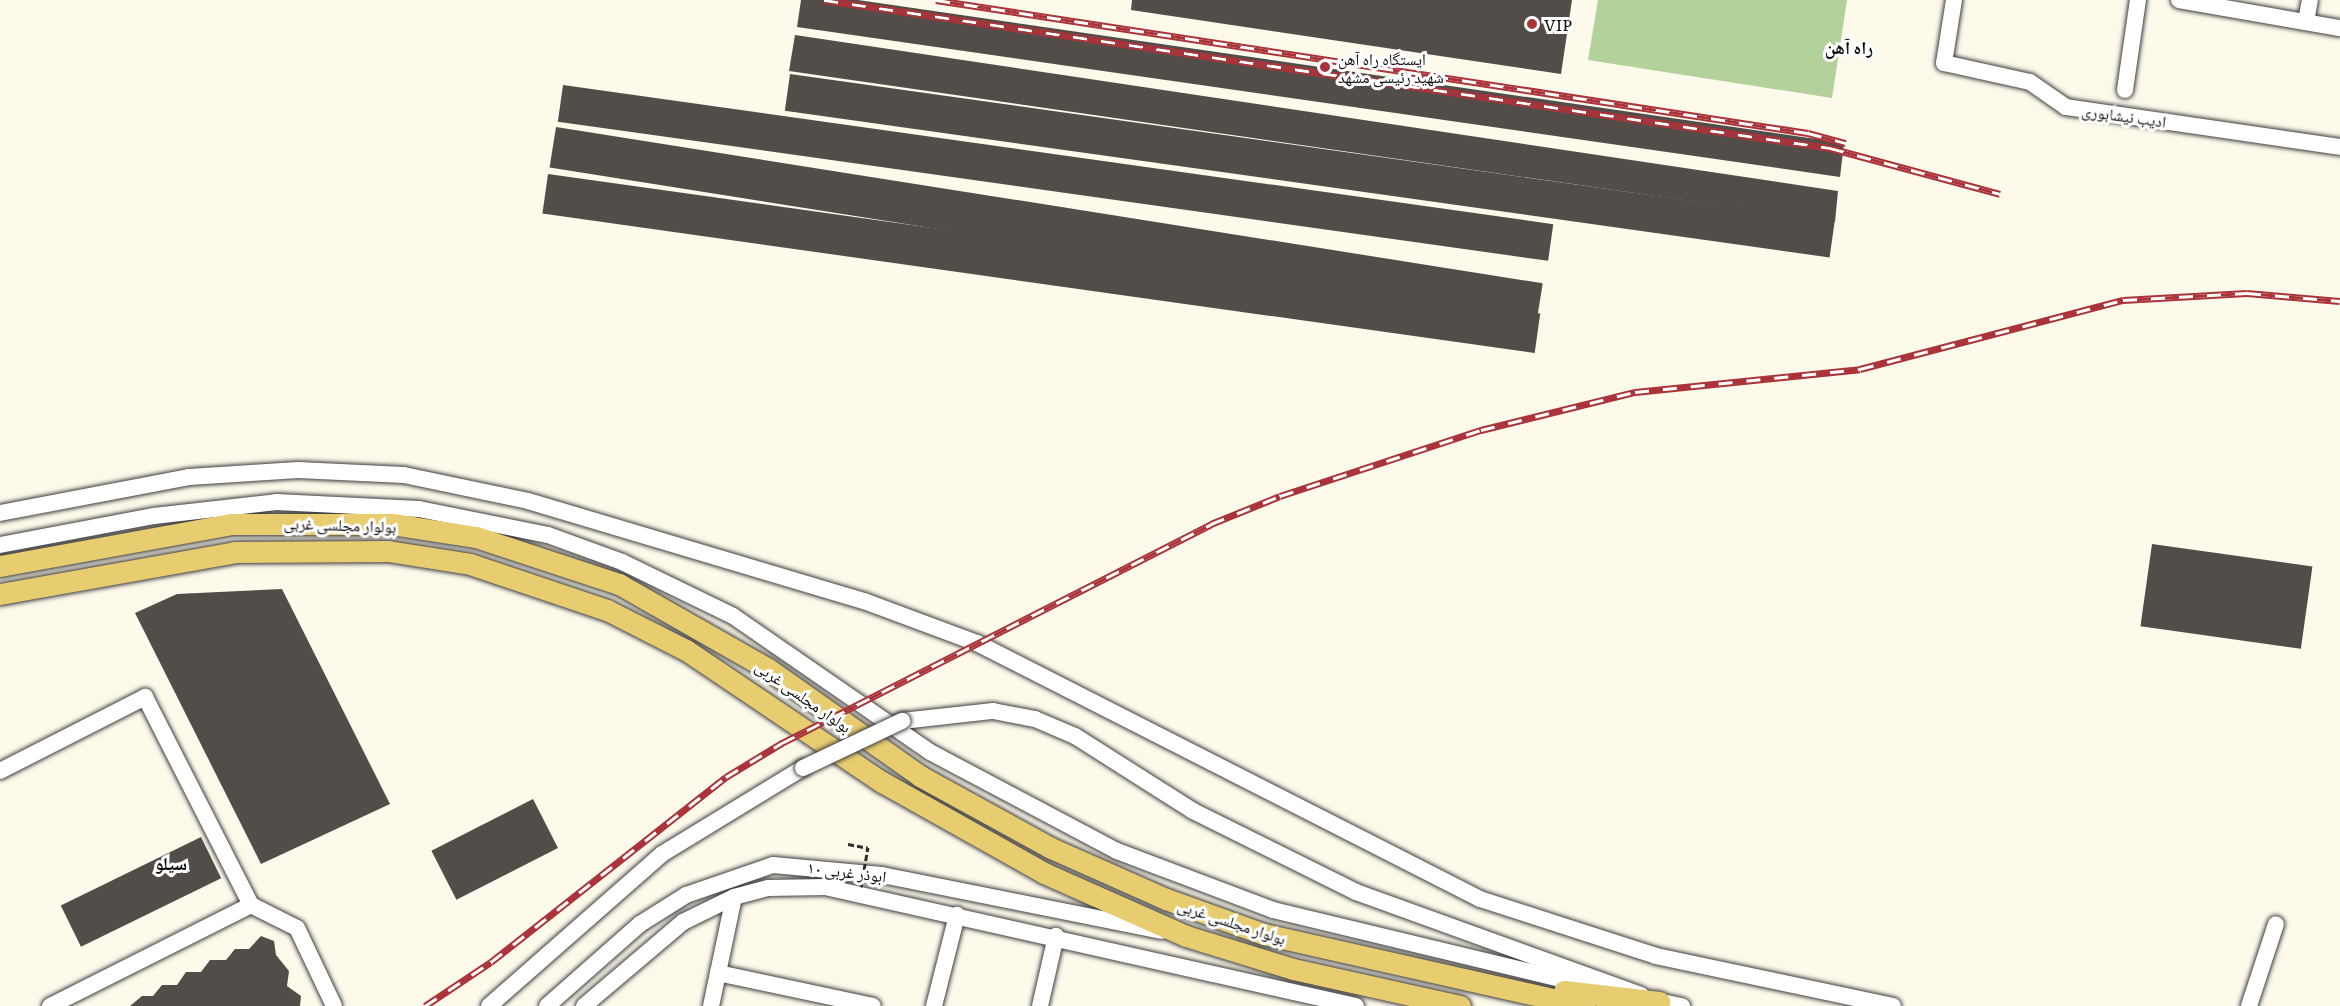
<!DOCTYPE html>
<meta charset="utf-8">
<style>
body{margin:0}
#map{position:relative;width:2340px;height:1006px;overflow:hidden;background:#fdf9eb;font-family:Literata,"Noto Naskh Arabic",serif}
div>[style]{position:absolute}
.forest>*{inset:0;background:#b3d19b}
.building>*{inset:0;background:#524d49;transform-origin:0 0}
.path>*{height:3px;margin-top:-1.5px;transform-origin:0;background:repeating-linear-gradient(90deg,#2d2d2d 0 6px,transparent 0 9px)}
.roads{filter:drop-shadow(0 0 2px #3e3e3e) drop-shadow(0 0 2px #3e3e3e)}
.minor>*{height:16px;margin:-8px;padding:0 8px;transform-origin:8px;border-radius:8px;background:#fff}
.major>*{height:21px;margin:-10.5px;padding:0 10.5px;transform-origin:10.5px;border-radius:10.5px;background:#e8cc70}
.rail>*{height:7px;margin-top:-3.5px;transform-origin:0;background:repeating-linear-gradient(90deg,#fff 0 14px,#aa3439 0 28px);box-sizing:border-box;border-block:2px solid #aa3439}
.path-bridge>*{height:3px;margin-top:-1.5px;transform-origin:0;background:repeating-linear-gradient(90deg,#2d2d2d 0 6px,transparent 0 9px)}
.bridges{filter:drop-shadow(0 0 2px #3e3e3e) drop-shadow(0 0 2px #3e3e3e)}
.minor-bridge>*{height:16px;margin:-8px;padding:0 8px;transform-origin:8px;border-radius:8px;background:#fff}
.dots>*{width:16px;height:16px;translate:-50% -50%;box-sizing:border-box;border:3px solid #fff;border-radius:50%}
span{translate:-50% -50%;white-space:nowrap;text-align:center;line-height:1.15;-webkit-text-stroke:6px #fff;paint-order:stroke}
.poi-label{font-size:16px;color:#0b0b0b}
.left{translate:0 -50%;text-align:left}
.street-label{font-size:16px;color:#0b0b0b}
.neighbourhood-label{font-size:18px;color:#0b0b0b;font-weight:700}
</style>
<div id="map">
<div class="forest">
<div style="clip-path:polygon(1598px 0,1847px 0,1832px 98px,1588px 60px)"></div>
</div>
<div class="building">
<div style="clip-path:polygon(801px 0,858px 0,1844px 143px,1840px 177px,797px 27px)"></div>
<div style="clip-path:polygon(1132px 0,1572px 0,1561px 74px,1131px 10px)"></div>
<div style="clip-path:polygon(795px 35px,1838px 191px,1835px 222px,789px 71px)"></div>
<div style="left:790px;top:74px;width:1055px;height:37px;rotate:8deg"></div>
<div style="left:563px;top:85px;width:1000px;height:37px;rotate:8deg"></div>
<div style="left:556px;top:127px;width:999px;height:41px;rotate:9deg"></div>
<div style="left:548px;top:174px;width:1002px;height:40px;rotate:8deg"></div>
<div style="left:2152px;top:544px;width:162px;height:83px;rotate:8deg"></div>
<div style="clip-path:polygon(282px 589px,390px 804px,261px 864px,135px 613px,177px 594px)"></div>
<div style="left:533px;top:799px;width:55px;height:114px;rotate:63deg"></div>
<div style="left:201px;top:837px;width:46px;height:156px;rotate:64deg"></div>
<div style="clip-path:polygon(261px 936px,274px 941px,276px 955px,289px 971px,287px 986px,301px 996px,300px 1006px,130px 1006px,142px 996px,153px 996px,162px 985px,177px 985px,186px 972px,201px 972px,210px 960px,226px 960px,235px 949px,249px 949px)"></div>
</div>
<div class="path">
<div style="left:848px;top:844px;width:20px;rotate:11deg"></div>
</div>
<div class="roads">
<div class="minor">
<div style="left:1954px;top:0;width:64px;rotate:99deg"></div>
<div style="left:1944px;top:63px;width:88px;rotate:12.5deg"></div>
<div style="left:2030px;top:82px;width:44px;rotate:34.8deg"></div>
<div style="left:2066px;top:107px;width:277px;rotate:8.3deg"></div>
<div style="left:2179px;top:0;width:163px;rotate:9.9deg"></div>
<div style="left:2306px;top:22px;width:22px;rotate:-80deg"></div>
<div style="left:2125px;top:90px;width:91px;rotate:-81.8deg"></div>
<div style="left:0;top:513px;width:192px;rotate:-10.8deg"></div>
<div style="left:189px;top:477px;width:109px;rotate:-3.7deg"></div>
<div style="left:298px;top:470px;width:106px;rotate:2.7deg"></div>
<div style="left:404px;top:475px;width:127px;rotate:11.8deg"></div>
<div style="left:528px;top:501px;width:351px;rotate:16.6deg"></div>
<div style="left:864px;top:601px;width:121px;rotate:20.4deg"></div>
<div style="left:977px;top:643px;width:564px;rotate:26.97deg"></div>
<div style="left:1480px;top:899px;width:185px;rotate:17.9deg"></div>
<div style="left:1656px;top:956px;width:242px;rotate:11.9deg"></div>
<div style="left:0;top:545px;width:157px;rotate:-10.7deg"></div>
<div style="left:154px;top:516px;width:123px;rotate:-6.5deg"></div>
<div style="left:276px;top:502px;width:143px;rotate:2.8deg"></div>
<div style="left:419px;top:509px;width:132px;rotate:11.4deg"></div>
<div style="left:548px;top:535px;width:79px;rotate:20deg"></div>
<div style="left:622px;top:562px;width:123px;rotate:25.9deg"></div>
<div style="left:733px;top:616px;width:239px;rotate:34.6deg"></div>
<div style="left:930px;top:752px;width:212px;rotate:27.9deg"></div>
<div style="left:1117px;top:851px;width:167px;rotate:20.7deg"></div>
<div style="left:1273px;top:910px;width:321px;rotate:13.5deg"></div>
<div style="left:902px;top:721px;width:92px;rotate:-6.3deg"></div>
<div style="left:993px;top:711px;width:43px;rotate:10.8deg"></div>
<div style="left:1035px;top:719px;width:43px;rotate:23deg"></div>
<div style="left:1075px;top:736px;width:140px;rotate:32.4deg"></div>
<div style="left:1193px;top:811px;width:182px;rotate:26.4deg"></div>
<div style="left:1356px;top:892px;width:303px;rotate:19.9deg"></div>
<div style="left:0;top:771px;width:163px;rotate:-27deg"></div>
<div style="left:145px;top:697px;width:233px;rotate:63deg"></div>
<div style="left:251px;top:905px;width:225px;rotate:153.3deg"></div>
<div style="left:251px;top:905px;width:51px;rotate:26.6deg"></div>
<div style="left:297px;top:928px;width:86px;rotate:64.6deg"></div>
<div style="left:718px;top:973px;width:158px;rotate:12deg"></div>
<div style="left:1648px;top:999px;width:35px;rotate:12deg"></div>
<div style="left:489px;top:1006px;width:230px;rotate:-41.3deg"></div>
<div style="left:662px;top:854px;width:165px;rotate:-31.4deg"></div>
<div style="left:547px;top:1006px;width:124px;rotate:-41.4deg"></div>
<div style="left:640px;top:924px;width:54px;rotate:-32.2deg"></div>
<div style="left:686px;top:895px;width:92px;rotate:-19deg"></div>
<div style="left:773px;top:865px;width:109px;rotate:5.2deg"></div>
<div style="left:882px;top:875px;width:285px;rotate:11.3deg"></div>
<div style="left:584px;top:1006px;width:130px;rotate:-40.3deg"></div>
<div style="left:683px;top:922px;width:57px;rotate:-26.1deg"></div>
<div style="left:734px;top:897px;width:35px;rotate:-15deg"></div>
<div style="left:768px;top:888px;width:57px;rotate:-1deg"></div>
<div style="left:825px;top:887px;width:544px;rotate:12.63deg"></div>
<div style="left:711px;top:1006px;width:111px;rotate:-78.1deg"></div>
<div style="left:934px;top:1006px;width:94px;rotate:-75.8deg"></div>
<div style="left:1040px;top:1006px;width:72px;rotate:-77.1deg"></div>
<div style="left:2249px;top:1006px;width:86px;rotate:-71.8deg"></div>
</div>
<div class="major">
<div style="left:0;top:566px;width:236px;rotate:-10.3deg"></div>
<div style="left:232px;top:524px;width:160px"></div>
<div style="left:392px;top:524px;width:85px;rotate:8.8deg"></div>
<div style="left:476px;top:537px;width:151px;rotate:18.2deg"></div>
<div style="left:619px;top:584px;width:172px;rotate:29.7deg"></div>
<div style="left:768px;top:669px;width:186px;rotate:35.1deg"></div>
<div style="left:920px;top:776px;width:149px;rotate:28.8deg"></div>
<div style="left:1051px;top:848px;width:126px;rotate:23.9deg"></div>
<div style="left:1166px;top:899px;width:104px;rotate:19.7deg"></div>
<div style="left:1264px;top:934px;width:328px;rotate:12.7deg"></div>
<div style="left:0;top:594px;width:239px;rotate:-10.1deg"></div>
<div style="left:235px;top:552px;width:153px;rotate:-0.4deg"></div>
<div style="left:388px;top:551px;width:83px;rotate:9deg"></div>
<div style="left:470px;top:564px;width:145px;rotate:18.6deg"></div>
<div style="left:607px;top:610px;width:89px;rotate:26.9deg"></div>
<div style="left:686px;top:650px;width:236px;rotate:34deg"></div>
<div style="left:882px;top:782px;width:186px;rotate:29.3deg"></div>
<div style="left:1044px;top:873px;width:155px;rotate:23.9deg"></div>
<div style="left:1186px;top:936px;width:112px;rotate:17.1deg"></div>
<div style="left:1293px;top:969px;width:171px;rotate:12.5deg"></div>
<div style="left:1564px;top:991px;width:96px;rotate:6.6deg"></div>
</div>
</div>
<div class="rail">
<div style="left:824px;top:0;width:1017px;rotate:8.37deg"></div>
<div style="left:1830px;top:148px;width:176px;rotate:15.1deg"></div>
<div style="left:936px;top:0;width:882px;rotate:8.67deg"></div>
<div style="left:1808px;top:133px;width:39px;rotate:15deg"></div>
<div style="left:425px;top:1006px;width:79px;rotate:-33.7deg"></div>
<div style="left:491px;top:962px;width:299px;rotate:-38.2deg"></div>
<div style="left:726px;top:777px;width:66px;rotate:-31.3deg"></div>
<div style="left:782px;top:743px;width:482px;rotate:-27deg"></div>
<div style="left:1211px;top:524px;width:74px;rotate:-22.1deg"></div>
<div style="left:1280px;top:496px;width:212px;rotate:-18.2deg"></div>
<div style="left:1481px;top:430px;width:159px;rotate:-13.9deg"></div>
<div style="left:1635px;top:392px;width:226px;rotate:-5.8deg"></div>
<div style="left:1860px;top:369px;width:272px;rotate:-14.7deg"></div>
<div style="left:2123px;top:300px;width:124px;rotate:-3.2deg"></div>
<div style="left:2247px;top:293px;width:93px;rotate:4.9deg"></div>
</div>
<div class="path-bridge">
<div style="left:861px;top:887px;width:40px;rotate:-80deg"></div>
</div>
<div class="bridges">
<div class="minor-bridge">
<div style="left:803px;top:768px;width:110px;rotate:-25.4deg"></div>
</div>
</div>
<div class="dots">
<div style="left:1532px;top:24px;background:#aa3439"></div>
<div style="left:1325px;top:67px;background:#aa3439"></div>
</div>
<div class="poi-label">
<span class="left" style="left:1544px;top:24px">VIP</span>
<span class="left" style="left:1338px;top:67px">ایستگاه راه آهن<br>شهید رئیسی مشهد</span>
</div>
<div class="street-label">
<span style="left:2124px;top:115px;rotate:8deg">ادیب نیشابوری</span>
<span style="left:340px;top:524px;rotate:2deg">بولوار مجلسی غربی</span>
<span style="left:804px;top:696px;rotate:35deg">بولوار مجلسی غربی</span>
<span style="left:847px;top:871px;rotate:7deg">ابوذر غربی ۱۰</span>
<span style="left:1232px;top:921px;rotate:18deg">بولوار مجلسی غربی</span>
</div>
<div class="neighbourhood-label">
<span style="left:1849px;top:47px">راه آهن</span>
<span style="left:171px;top:863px">سیلو</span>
</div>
</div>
